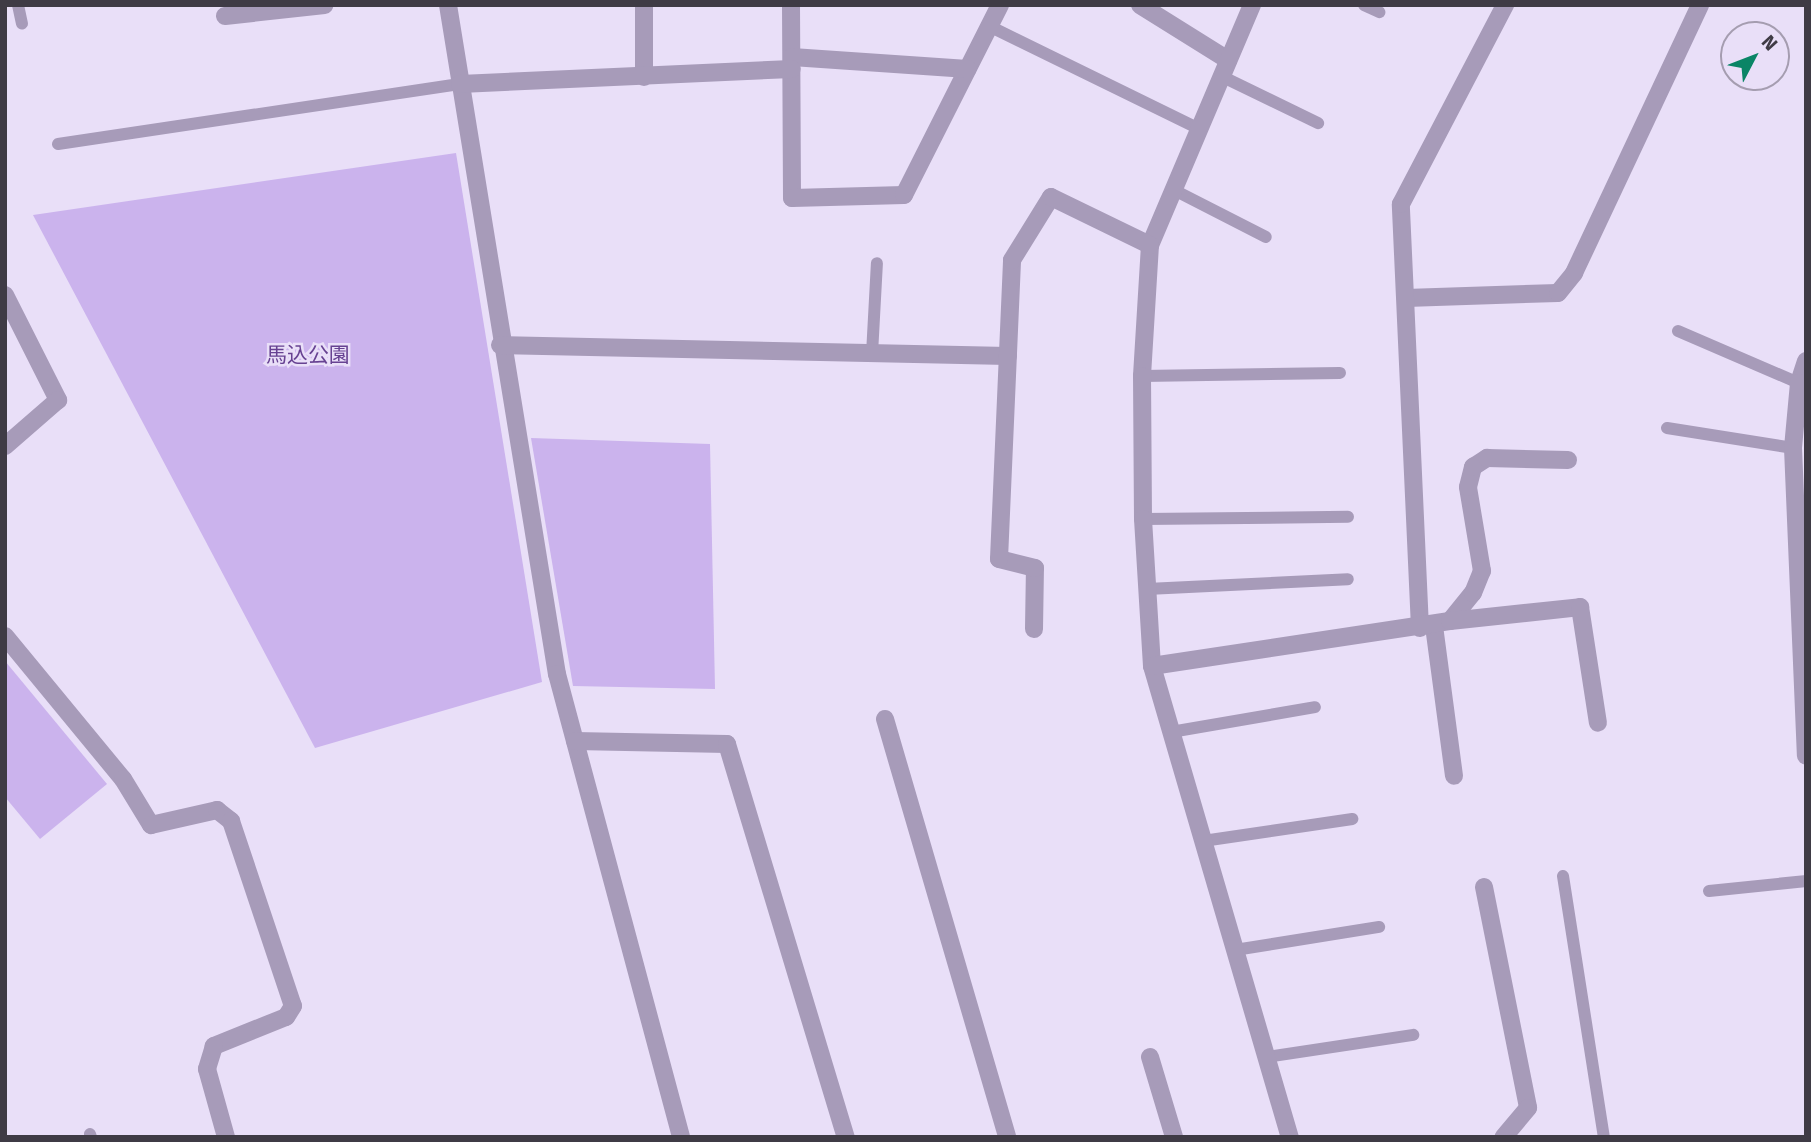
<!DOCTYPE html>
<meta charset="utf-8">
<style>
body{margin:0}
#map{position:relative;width:1811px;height:1142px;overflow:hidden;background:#e9dff8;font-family:"Fira Sans","Noto Sans JP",sans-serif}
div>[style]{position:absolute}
.green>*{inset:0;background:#cbb3ed}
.lane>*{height:12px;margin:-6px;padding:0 6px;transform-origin:6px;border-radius:6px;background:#a79bb9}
.street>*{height:18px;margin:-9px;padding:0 9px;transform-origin:9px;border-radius:9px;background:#a79bb9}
span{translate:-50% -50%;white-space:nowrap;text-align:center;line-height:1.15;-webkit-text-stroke:5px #e9dff8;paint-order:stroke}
.park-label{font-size:21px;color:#674292}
.frame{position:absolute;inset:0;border:7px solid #3f3b45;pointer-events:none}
.north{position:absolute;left:1720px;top:21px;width:70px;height:70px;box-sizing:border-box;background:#e9dff8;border:2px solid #a59db0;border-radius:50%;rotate:48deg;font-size:19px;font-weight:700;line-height:28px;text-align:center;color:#3f3b45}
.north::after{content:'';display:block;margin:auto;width:24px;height:32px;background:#0a8566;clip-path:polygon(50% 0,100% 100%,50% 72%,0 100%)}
</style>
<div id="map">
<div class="green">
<div style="clip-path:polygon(456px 153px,542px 682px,315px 748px,33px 215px)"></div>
<div style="clip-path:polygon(531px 438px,710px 444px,715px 689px,573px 686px)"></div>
<div style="clip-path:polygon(5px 661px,107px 784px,40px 839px,5px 797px)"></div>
</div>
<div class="lane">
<div style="left:18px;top:5px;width:19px;rotate:78deg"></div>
<div style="left:1364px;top:5px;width:17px;rotate:25deg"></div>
<div style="left:989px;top:26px;width:234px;rotate:26.1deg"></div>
<div style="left:1221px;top:76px;width:108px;rotate:25.9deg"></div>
<div style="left:58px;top:144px;width:406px;rotate:-8.5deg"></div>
<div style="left:1174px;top:190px;width:103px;rotate:27.1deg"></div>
<div style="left:1678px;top:331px;width:132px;rotate:23.3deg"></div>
<div style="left:872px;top:354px;width:91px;rotate:-86.9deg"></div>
<div style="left:1142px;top:376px;width:198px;rotate:-0.9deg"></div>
<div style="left:1667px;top:428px;width:128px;rotate:9deg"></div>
<div style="left:1143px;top:519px;width:205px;rotate:-0.6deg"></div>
<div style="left:1147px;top:589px;width:201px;rotate:-2.8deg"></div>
<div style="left:1171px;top:732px;width:146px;rotate:-9.8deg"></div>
<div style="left:1203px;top:841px;width:151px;rotate:-8.4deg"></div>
<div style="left:1563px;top:876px;width:264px;rotate:81.1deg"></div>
<div style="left:1709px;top:891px;width:98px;rotate:-5.9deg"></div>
<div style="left:1235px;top:950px;width:146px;rotate:-9.1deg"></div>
<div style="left:1267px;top:1057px;width:148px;rotate:-8.6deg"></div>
<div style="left:90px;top:1134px;width:3px;rotate:72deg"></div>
</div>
<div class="street">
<div style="left:448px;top:5px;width:678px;rotate:80.75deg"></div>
<div style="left:557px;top:674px;width:479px;rotate:75deg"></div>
<div style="left:644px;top:5px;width:72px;rotate:90deg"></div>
<div style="left:791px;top:5px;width:193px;rotate:89.7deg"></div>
<div style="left:792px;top:198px;width:112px;rotate:-1.5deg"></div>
<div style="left:904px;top:195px;width:213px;rotate:-63.2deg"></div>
<div style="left:1140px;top:5px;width:104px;rotate:32deg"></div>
<div style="left:1252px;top:5px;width:261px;rotate:113deg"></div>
<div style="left:1150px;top:245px;width:131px;rotate:93.5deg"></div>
<div style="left:1142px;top:376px;width:143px;rotate:89.6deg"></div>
<div style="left:1143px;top:519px;width:147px;rotate:86.5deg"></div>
<div style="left:1152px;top:666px;width:491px;rotate:73.7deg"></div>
<div style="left:225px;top:16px;width:100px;rotate:-6.3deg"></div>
<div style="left:792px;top:57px;width:176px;rotate:3.9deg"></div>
<div style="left:460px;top:84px;width:332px;rotate:-2.6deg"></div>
<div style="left:5px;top:295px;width:118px;rotate:63.2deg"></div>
<div style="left:58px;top:400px;width:70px;rotate:139deg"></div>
<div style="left:1406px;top:298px;width:152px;rotate:-1.9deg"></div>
<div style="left:1558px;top:293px;width:26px;rotate:-51deg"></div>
<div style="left:1574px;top:273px;width:296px;rotate:-64.8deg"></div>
<div style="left:500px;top:345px;width:508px;rotate:1.24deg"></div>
<div style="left:1806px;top:361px;width:23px;rotate:108deg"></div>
<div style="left:1799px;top:383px;width:65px;rotate:95.3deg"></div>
<div style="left:1793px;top:448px;width:308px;rotate:87.6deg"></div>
<div style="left:1450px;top:621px;width:36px;rotate:-51deg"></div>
<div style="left:1473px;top:593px;width:24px;rotate:-68deg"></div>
<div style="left:1482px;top:571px;width:85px;rotate:-99.5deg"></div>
<div style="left:1468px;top:487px;width:21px;rotate:-76deg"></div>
<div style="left:1473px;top:467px;width:17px;rotate:-33deg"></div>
<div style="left:1487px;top:458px;width:81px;rotate:1.4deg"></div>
<div style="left:1434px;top:626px;width:151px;rotate:82.4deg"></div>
<div style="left:1420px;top:628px;width:424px;rotate:-92.6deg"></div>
<div style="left:1401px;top:204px;width:225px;rotate:-62.4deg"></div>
<div style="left:1034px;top:629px;width:61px;rotate:-89.1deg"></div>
<div style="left:1035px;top:568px;width:37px;rotate:-166deg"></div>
<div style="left:999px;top:559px;width:299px;rotate:-87.5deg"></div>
<div style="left:1012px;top:260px;width:74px;rotate:-58.2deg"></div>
<div style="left:1051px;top:197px;width:110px;rotate:25.9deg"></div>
<div style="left:5px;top:636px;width:185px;rotate:50.5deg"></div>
<div style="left:123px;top:779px;width:54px;rotate:58.7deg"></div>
<div style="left:151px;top:825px;width:68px;rotate:-12.8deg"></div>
<div style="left:217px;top:810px;width:18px;rotate:38deg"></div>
<div style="left:231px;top:821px;width:195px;rotate:71.5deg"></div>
<div style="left:293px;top:1006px;width:13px;rotate:122deg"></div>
<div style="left:286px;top:1017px;width:78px;rotate:158.1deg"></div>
<div style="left:214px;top:1046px;width:24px;rotate:107deg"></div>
<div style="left:207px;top:1069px;width:71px;rotate:74.4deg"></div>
<div style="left:1152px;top:666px;width:301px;rotate:-8.6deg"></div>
<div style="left:1450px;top:621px;width:131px;rotate:-6.1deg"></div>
<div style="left:1580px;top:607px;width:117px;rotate:81.2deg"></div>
<div style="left:885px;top:719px;width:435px;rotate:73.7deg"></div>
<div style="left:575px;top:741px;width:152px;rotate:1.1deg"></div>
<div style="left:727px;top:744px;width:411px;rotate:73.2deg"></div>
<div style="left:1484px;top:887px;width:225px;rotate:78.7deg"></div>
<div style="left:1528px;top:1108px;width:38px;rotate:130deg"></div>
<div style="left:1150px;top:1057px;width:84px;rotate:73.3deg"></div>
</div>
<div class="park-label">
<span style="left:308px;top:355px">馬込公園</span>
</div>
<div class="frame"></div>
<div class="north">N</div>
</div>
